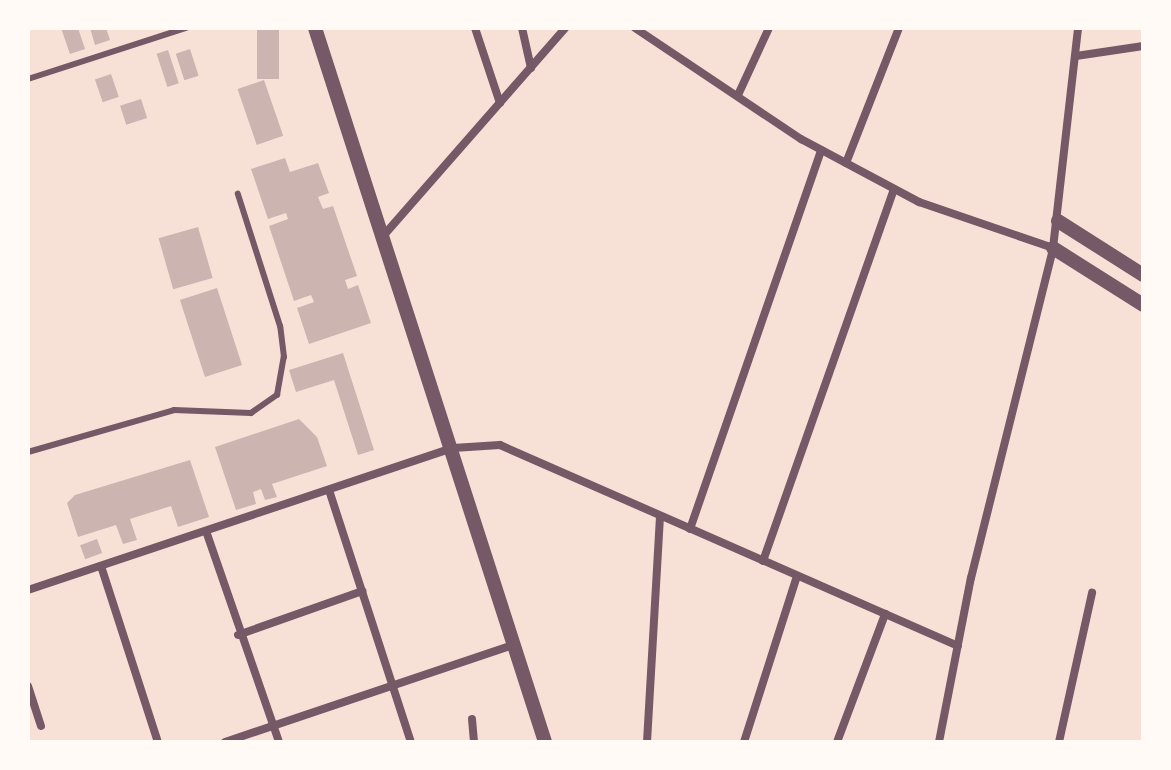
<!DOCTYPE html>
<style>
body{margin:0}
#map{position:relative;width:1171px;height:770px;overflow:hidden;background:#f7e1d7;font-family:"Alegreya Sans",sans-serif}
div>[style]{position:absolute}
.building>*{inset:0;background:#ccb4b1;transform-origin:0 0}
.service>*{height:6px;margin:-3px;padding:0 3px;transform-origin:3px;border-radius:3px;background:#755966}
.minor>*{height:8px;margin:-4px;padding:0 4px;transform-origin:4px;border-radius:4px;background:#755966}
.tertiary>*{height:14px;margin:-7px;padding:0 7px;transform-origin:7px;border-radius:7px;background:#755966}
span{translate:-50% -50%;white-space:nowrap;text-align:center;line-height:1.15;-webkit-text-stroke:8px #fffaf5;paint-order:stroke}
.frame{position:absolute;inset:0;border:30px solid #fffaf5;pointer-events:none}
</style>
<div id="map">
<div class="building">
<div style="clip-path:polygon(61px 28px,78px 28px,85px 49px,70px 54px)"></div>
<div style="clip-path:polygon(90px 28px,106px 28px,110px 40px,95px 45px)"></div>
<div style="left:257px;top:28px;width:22px;height:51px"></div>
<div style="left:190px;top:49px;width:28px;height:15px;rotate:72deg"></div>
<div style="left:168px;top:50px;width:35px;height:12px;rotate:72deg"></div>
<div style="left:111px;top:74px;width:24px;height:17px;rotate:71deg"></div>
<div style="left:264px;top:80px;width:59px;height:28px;rotate:71deg"></div>
<div style="left:141px;top:99px;width:20px;height:22px;rotate:72deg"></div>
<div style="clip-path:polygon(285px 158px,290px 172px,318px 163px,329px 193px,318px 197px,323px 209px,333px 206px,357px 276px,345px 280px,348px 289px,358px 285px,371px 323px,309px 344px,297px 308px,314px 302px,311px 295px,294px 301px,269px 226px,288px 219px,286px 213px,268px 219px,251px 169px)"></div>
<div style="left:198px;top:227px;width:53px;height:41px;rotate:74deg"></div>
<div style="left:217px;top:288px;width:81px;height:39px;rotate:72deg"></div>
<div style="clip-path:polygon(343px 353px,374px 450px,358px 455px,334px 380px,296px 392px,289px 370px)"></div>
<div style="clip-path:polygon(299px 419px,317px 437px,327px 466px,272px 484px,277px 497px,265px 500px,261px 489px,253px 492px,256px 504px,236px 510px,215px 447px)"></div>
<div style="clip-path:polygon(190px 460px,209px 517px,178px 527px,171px 506px,130px 519px,137px 540px,123px 544px,116px 525px,78px 537px,67px 503px,75px 495px)"></div>
<div style="left:97px;top:539px;width:15px;height:18px;rotate:70deg"></div>
</div>
<div class="service">
<div style="left:28px;top:79px;width:166px;rotate:-17.9deg"></div>
<div style="left:28px;top:452px;width:152px;rotate:-16deg"></div>
<div style="left:174px;top:410px;width:77px;rotate:2.2deg"></div>
<div style="left:251px;top:413px;width:32px;rotate:-35deg"></div>
<div style="left:277px;top:395px;width:39px;rotate:-80deg"></div>
<div style="left:284px;top:357px;width:31px;rotate:-97deg"></div>
<div style="left:280px;top:326px;width:139px;rotate:-107.7deg"></div>
</div>
<div class="minor">
<div style="left:475px;top:28px;width:79px;rotate:71.6deg"></div>
<div style="left:522px;top:28px;width:41px;rotate:77.3deg"></div>
<div style="left:635px;top:28px;width:200px;rotate:33.8deg"></div>
<div style="left:801px;top:139px;width:134px;rotate:28.1deg"></div>
<div style="left:919px;top:202px;width:142px;rotate:18.9deg"></div>
<div style="left:1076px;top:56px;width:68px;rotate:-8.5deg"></div>
<div style="left:738px;top:95px;width:74px;rotate:-65.2deg"></div>
<div style="left:846px;top:163px;width:145px;rotate:-68.6deg"></div>
<div style="left:384px;top:235px;width:275px;rotate:-48.8deg"></div>
<div style="left:329px;top:490px;width:265px;rotate:72deg"></div>
<div style="left:690px;top:529px;width:401px;rotate:-70.9deg"></div>
<div style="left:206px;top:531px;width:223px;rotate:70.9deg"></div>
<div style="left:763px;top:561px;width:394px;rotate:-70.6deg"></div>
<div style="left:101px;top:566px;width:185px;rotate:72.1deg"></div>
<div style="left:28px;top:590px;width:448px;rotate:-18.5deg"></div>
<div style="left:453px;top:448px;width:47px;rotate:-3.7deg"></div>
<div style="left:500px;top:445px;width:500px;rotate:23.69deg"></div>
<div style="left:238px;top:635px;width:132px;rotate:-19.5deg"></div>
<div style="left:28px;top:686px;width:42px;rotate:72deg"></div>
<div style="left:472px;top:719px;width:23px;rotate:85deg"></div>
<div style="left:225px;top:742px;width:305px;rotate:-18.6deg"></div>
<div style="left:647px;top:742px;width:226px;rotate:-86.7deg"></div>
<div style="left:744px;top:742px;width:174px;rotate:-72.3deg"></div>
<div style="left:837px;top:742px;width:137px;rotate:-69.4deg"></div>
<div style="left:939px;top:742px;width:167px;rotate:-79deg"></div>
<div style="left:971px;top:578px;width:340px;rotate:-76deg"></div>
<div style="left:1053px;top:248px;width:221px;rotate:-83.5deg"></div>
<div style="left:1059px;top:742px;width:153px;rotate:-77.5deg"></div>
</div>
<div class="tertiary">
<div style="left:315px;top:28px;width:750px;rotate:72.14deg"></div>
<div style="left:1058px;top:221px;width:101px;rotate:32.4deg"></div>
<div style="left:1053px;top:248px;width:107px;rotate:32.3deg"></div>
</div>
<div class="frame"></div>
</div>
